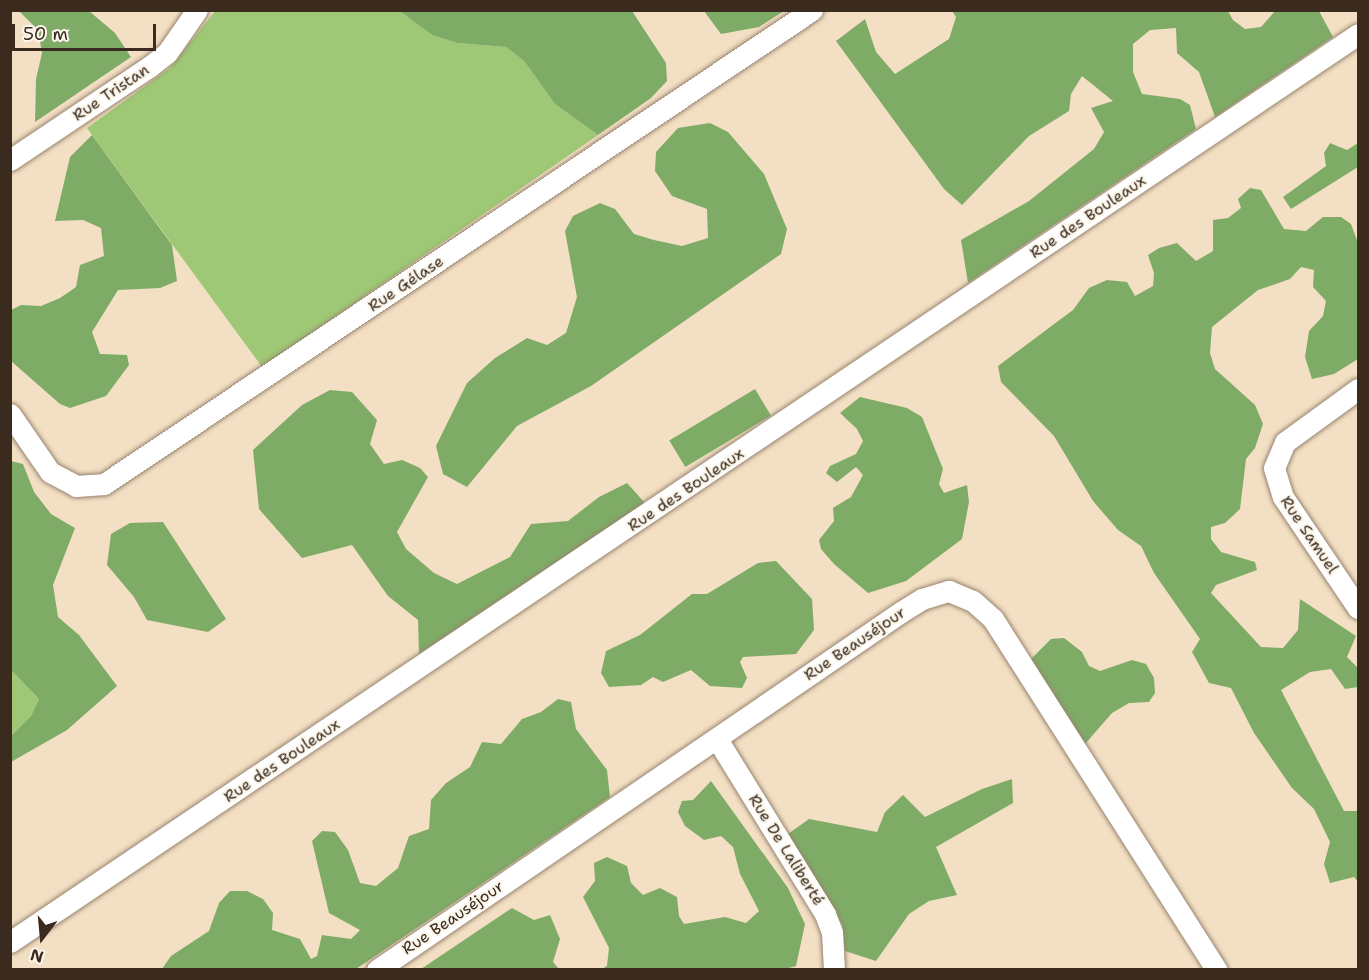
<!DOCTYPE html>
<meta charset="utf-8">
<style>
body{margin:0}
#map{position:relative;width:1369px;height:980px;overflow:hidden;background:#f3dfc3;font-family:"Shantell Sans",sans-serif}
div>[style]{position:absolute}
.green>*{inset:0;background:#9ec875}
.forest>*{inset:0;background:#7eac66;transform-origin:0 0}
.roads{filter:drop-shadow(0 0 2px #978470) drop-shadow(0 0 2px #978470)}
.street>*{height:21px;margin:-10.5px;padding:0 10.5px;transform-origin:10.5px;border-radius:10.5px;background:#fff}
span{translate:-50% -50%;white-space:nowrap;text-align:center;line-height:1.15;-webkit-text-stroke:4.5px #fbf7ec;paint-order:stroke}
.street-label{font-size:16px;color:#3b2a1e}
.frame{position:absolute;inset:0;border:12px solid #3b2a1e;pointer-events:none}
.north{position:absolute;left:12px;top:908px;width:60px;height:60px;-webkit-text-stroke:4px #fbf7ec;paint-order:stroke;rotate:196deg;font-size:16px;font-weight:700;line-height:24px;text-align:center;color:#3b2a1e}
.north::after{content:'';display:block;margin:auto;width:21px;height:27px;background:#3b2a1e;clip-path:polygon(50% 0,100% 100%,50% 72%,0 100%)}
.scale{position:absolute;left:12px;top:24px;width:144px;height:27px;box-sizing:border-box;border:3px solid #3b2a1e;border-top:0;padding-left:8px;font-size:18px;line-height:21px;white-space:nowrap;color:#3b2a1e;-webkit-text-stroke:4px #fbf7ec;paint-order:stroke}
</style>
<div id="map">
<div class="green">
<div style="clip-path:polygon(400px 10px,432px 35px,457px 43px,506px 47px,524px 61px,555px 104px,598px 135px,262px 367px,87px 128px,170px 68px,215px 11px)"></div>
<div style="clip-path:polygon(11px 670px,39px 699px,31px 716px,11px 736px)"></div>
</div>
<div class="forest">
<div style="clip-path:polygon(19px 11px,89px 11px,115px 33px,131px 57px,35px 122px,36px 79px,42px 53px,38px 30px)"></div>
<div style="clip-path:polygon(400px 11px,632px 11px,666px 63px,667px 81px,651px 98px,598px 135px,555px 104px,524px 61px,506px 47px,457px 43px,432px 35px)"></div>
<div style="clip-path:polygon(704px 11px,784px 11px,759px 27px,721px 34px)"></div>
<div style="clip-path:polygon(952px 11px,1228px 11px,1233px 20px,1245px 29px,1261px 27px,1275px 11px,1319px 11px,1333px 37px,1215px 117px,1199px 72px,1177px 53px,1176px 28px,1150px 30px,1133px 44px,1133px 72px,1142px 94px,1180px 99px,1190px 105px,1196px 129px,968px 283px,961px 240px,1029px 201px,1094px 149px,1104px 132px,1091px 108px,1113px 101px,1082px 76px,1071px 94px,1069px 111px,1029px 136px,962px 205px,944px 189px,836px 41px,865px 19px,876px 52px,895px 74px,949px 39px,956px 17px)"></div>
<div style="clip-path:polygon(710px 123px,728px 132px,764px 174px,787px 229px,781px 254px,591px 386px,517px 426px,467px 487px,443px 474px,436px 446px,467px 383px,495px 358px,527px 338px,547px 345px,566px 333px,577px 297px,565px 231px,573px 216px,600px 203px,615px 209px,634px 234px,654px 240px,682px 246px,708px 238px,707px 209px,672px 196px,655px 171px,656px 152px,678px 128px)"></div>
<div style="clip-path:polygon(92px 135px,172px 245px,177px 281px,160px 288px,118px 290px,92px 332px,100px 354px,127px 355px,129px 365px,106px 396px,70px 408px,60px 404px,11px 361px,11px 310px,21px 305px,41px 306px,60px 298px,76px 287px,80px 265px,104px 256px,101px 228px,83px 220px,55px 221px,70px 157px)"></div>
<div style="clip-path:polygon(1330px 143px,1347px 150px,1358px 143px,1358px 167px,1291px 209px,1283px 197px,1326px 166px,1324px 153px)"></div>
<div style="clip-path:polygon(1250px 188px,1261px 190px,1284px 229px,1306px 231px,1323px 217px,1341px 217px,1351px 224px,1358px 243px,1358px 359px,1334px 374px,1312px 379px,1305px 357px,1309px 331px,1323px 316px,1326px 301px,1313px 287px,1314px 270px,1301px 267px,1290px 279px,1258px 290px,1212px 327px,1210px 353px,1215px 369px,1255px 405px,1263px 424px,1255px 448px,1246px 459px,1240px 509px,1225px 523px,1211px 527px,1211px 539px,1221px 552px,1255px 562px,1257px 570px,1216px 585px,1211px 593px,1261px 647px,1283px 648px,1298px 630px,1300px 599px,1356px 636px,1347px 657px,1358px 668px,1358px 687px,1345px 689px,1331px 669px,1310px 672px,1281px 690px,1344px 811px,1358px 811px,1358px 882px,1354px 877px,1330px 883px,1324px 864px,1330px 842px,1314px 809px,1292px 788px,1254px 733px,1231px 688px,1209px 683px,1192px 652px,1200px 639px,1154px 573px,1141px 546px,1118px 530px,1093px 501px,1054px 436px,1001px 382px,998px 366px,1073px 310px,1089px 288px,1107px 280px,1127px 282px,1135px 296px,1153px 286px,1154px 273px,1148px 255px,1159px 248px,1177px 243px,1196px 261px,1213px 251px,1213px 220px,1228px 218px,1241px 208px,1238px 199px)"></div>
<div style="left:755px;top:389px;width:31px;height:100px;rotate:59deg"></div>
<div style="clip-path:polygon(330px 390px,352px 392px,377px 420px,370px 444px,384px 464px,402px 460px,420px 468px,428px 477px,397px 532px,406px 549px,434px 573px,457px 584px,510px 557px,531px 524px,568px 521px,599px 497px,627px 483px,645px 503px,419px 654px,418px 620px,388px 596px,352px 545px,302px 558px,259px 509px,253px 450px,302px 405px)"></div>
<div style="clip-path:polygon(860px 397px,907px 408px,922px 417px,943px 469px,939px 484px,944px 493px,967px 485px,969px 502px,962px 539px,906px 581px,868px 593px,834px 564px,821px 549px,819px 540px,834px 521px,833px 508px,851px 497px,863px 475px,856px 467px,837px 482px,826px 473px,830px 466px,856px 454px,863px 441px,857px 429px,840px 413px)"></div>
<div style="clip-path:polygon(11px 461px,23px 464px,34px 492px,51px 514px,75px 528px,53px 585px,58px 617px,79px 635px,117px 686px,67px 730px,11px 762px,11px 736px,31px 716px,39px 699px,11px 670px)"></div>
<div style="clip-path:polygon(163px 522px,226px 619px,208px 632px,147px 620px,134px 597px,107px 565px,111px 534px,130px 523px)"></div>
<div style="clip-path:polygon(776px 561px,812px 599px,814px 630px,796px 654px,743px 657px,740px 662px,747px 678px,742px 688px,710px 686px,691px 670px,663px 682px,653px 677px,641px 685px,609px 687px,601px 673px,606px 651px,640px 635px,692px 594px,707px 594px,758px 563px)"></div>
<div style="clip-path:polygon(1064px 638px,1082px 652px,1089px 666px,1100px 671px,1132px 660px,1146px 664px,1154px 678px,1155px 693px,1149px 702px,1129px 703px,1112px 713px,1085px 744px,1031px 659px,1051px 639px)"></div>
<div style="clip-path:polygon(558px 699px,571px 702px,576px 729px,607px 770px,610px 797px,356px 969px,162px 969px,171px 956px,209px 931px,219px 903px,230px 891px,247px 891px,263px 899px,273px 913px,272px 930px,300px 939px,311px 959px,317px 956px,322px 935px,351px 939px,360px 930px,329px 913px,312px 841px,322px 831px,335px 832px,348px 850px,360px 883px,376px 886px,398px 868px,409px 836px,429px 829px,431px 800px,446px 783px,470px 767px,482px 742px,501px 744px,522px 719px,541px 712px)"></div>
<div style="clip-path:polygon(1012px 779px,1013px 803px,936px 847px,957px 895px,929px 901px,909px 914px,876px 961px,845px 951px,842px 924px,788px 834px,809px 819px,877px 832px,885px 812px,903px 795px,925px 817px,982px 789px)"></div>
<div style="clip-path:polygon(711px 781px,788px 888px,805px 924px,796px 966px,782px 970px,602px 969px,607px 966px,609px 948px,583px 897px,595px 881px,594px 863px,607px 857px,627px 866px,631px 883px,643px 895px,660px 888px,677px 897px,679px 916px,684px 924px,725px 917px,746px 923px,759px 911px,740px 874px,733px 847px,721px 836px,704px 840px,685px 826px,678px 812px,682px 801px,693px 800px)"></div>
<div style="clip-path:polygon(512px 908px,534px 920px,550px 915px,560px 939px,553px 962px,559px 969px,421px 969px)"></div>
</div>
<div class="roads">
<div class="street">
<div style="left:10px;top:160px;width:167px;rotate:-33.8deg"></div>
<div style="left:149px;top:67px;width:23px;rotate:-38deg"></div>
<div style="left:167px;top:53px;width:52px;rotate:-55.1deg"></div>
<div style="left:1358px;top:389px;width:90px;rotate:144deg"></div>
<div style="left:1285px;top:442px;width:28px;rotate:113deg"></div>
<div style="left:1274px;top:468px;width:30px;rotate:73deg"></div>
<div style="left:1283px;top:497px;width:134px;rotate:56deg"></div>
<div style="left:10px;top:414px;width:70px;rotate:55.4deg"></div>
<div style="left:50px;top:472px;width:30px;rotate:28deg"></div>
<div style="left:76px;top:486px;width:28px;rotate:-4deg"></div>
<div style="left:104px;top:484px;width:852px;rotate:-33.8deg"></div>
<div style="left:717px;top:739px;width:206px;rotate:58.3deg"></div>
<div style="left:825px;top:914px;width:19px;rotate:69deg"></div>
<div style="left:832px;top:932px;width:38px;rotate:87deg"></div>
<div style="left:10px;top:942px;width:1625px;rotate:-33.96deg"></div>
<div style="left:377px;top:970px;width:635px;rotate:-34.34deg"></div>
<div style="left:901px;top:612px;width:25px;rotate:-32deg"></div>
<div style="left:922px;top:599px;width:28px;rotate:-17deg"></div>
<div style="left:949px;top:591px;width:26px;rotate:23deg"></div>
<div style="left:973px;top:601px;width:27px;rotate:42deg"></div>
<div style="left:993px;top:619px;width:416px;rotate:57.5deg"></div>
</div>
</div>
<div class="street-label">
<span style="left:111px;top:93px;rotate:-34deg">Rue Tristan</span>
<span style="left:1088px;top:217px;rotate:-34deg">Rue des Bouleaux</span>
<span style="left:406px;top:284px;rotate:-34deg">Rue Gélase</span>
<span style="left:686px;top:490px;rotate:-34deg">Rue des Bouleaux</span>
<span style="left:1309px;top:535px;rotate:56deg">Rue Samuel</span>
<span style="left:855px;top:644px;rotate:-34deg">Rue Beauséjour</span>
<span style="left:282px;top:761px;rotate:-34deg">Rue des Bouleaux</span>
<span style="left:786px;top:850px;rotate:58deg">Rue De Laliberté</span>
<span style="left:453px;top:918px;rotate:-34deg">Rue Beauséjour</span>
</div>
<div class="frame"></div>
<div class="north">N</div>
<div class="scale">50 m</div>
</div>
